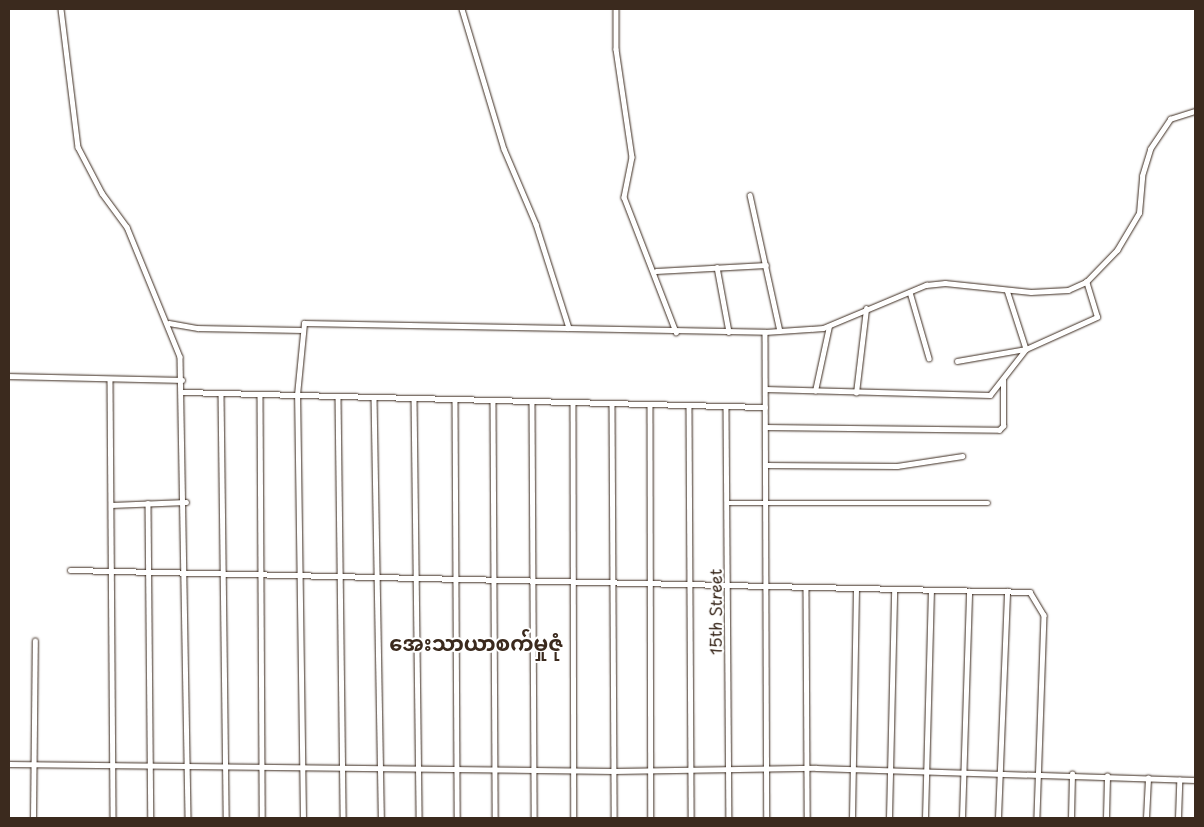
<!DOCTYPE html>
<meta charset="utf-8">
<style>
body{margin:0}
#map{position:relative;width:1204px;height:827px;overflow:hidden;background:#fff;font-family:"Playpen Sans","Noto Sans Myanmar",sans-serif}
div>[style]{position:absolute}
.roads{filter:drop-shadow(0 0 1px #3b2a1e) drop-shadow(0 0 1px #3b2a1e)}
.minor>*{height:4.5px;margin:-2.25px;padding:0 2.25px;transform-origin:2.25px;border-radius:2.25px;background:#fff}
span{translate:-50% -50%;white-space:nowrap;text-align:center;line-height:1.15;-webkit-text-stroke:4px #fff;paint-order:stroke}
.street-label{font-size:16px;color:#3b2a1e}
.district-label{font-size:21px;color:#3b2a1e;font-weight:700}
.frame{position:absolute;inset:0;border:10px solid #3b2a1e;pointer-events:none}
</style>
<div id="map">
<div class="roads">
<div class="minor">
<div style="left:61px;top:9px;width:139px;rotate:83deg"></div>
<div style="left:78px;top:147px;width:52px;rotate:62.4deg"></div>
<div style="left:102px;top:193px;width:42px;rotate:53.7deg"></div>
<div style="left:127px;top:227px;width:140px;rotate:67.8deg"></div>
<div style="left:180px;top:357px;width:461px;rotate:89deg"></div>
<div style="left:462px;top:9px;width:146px;rotate:73.3deg"></div>
<div style="left:504px;top:149px;width:82px;rotate:66.9deg"></div>
<div style="left:536px;top:224px;width:109px;rotate:72.4deg"></div>
<div style="left:616px;top:9px;width:40px;rotate:90deg"></div>
<div style="left:616px;top:49px;width:109px;rotate:81.6deg"></div>
<div style="left:632px;top:157px;width:41px;rotate:101.3deg"></div>
<div style="left:624px;top:197px;width:145px;rotate:68.9deg"></div>
<div style="left:750px;top:195px;width:139px;rotate:77.6deg"></div>
<div style="left:717px;top:267px;width:66px;rotate:79.5deg"></div>
<div style="left:656px;top:271px;width:110px;rotate:-3.1deg"></div>
<div style="left:1007px;top:290px;width:62px;rotate:72.1deg"></div>
<div style="left:910px;top:292px;width:69px;rotate:73.9deg"></div>
<div style="left:169px;top:323px;width:29px;rotate:10deg"></div>
<div style="left:198px;top:328px;width:102px;rotate:1.1deg"></div>
<div style="left:765px;top:332px;width:486px;rotate:89.8deg"></div>
<div style="left:957px;top:361px;width:70px;rotate:-9.9deg"></div>
<div style="left:9px;top:376px;width:173px;rotate:1.3deg"></div>
<div style="left:110px;top:379px;width:439px;rotate:89.6deg"></div>
<div style="left:765px;top:389px;width:225px;rotate:1.5deg"></div>
<div style="left:990px;top:395px;width:58px;rotate:-52deg"></div>
<div style="left:1026px;top:349px;width:78px;rotate:-24.3deg"></div>
<div style="left:1097px;top:317px;width:37px;rotate:-107deg"></div>
<div style="left:815px;top:391px;width:66px;rotate:-77.8deg"></div>
<div style="left:183px;top:392px;width:582px;rotate:1.48deg"></div>
<div style="left:221px;top:393px;width:425px;rotate:89.3deg"></div>
<div style="left:856px;top:393px;width:85px;rotate:-83.2deg"></div>
<div style="left:260px;top:394px;width:424px;rotate:89.7deg"></div>
<div style="left:338px;top:396px;width:422px;rotate:89.3deg"></div>
<div style="left:374px;top:397px;width:421px;rotate:89deg"></div>
<div style="left:414px;top:398px;width:420px;rotate:89.3deg"></div>
<div style="left:455px;top:399px;width:419px;rotate:89.7deg"></div>
<div style="left:493px;top:400px;width:418px;rotate:89.7deg"></div>
<div style="left:532px;top:402px;width:416px;rotate:89.7deg"></div>
<div style="left:573px;top:403px;width:415px;rotate:89.9deg"></div>
<div style="left:612px;top:404px;width:414px;rotate:89.7deg"></div>
<div style="left:650px;top:405px;width:413px;rotate:89.9deg"></div>
<div style="left:689px;top:406px;width:412px;rotate:89.7deg"></div>
<div style="left:726px;top:407px;width:411px;rotate:89.6deg"></div>
<div style="left:765px;top:427px;width:234px;rotate:0.7deg"></div>
<div style="left:999px;top:430px;width:6px;rotate:-45deg"></div>
<div style="left:1003px;top:426px;width:46px;rotate:-90deg"></div>
<div style="left:766px;top:465px;width:131px;rotate:0.4deg"></div>
<div style="left:897px;top:466px;width:66px;rotate:-8.7deg"></div>
<div style="left:148px;top:503px;width:315px;rotate:89.5deg"></div>
<div style="left:727px;top:503px;width:261px"></div>
<div style="left:111px;top:505px;width:75px;rotate:-2.3deg"></div>
<div style="left:70px;top:570px;width:960px;rotate:1.31deg"></div>
<div style="left:1030px;top:592px;width:27px;rotate:59deg"></div>
<div style="left:1044px;top:615px;width:203px;rotate:92deg"></div>
<div style="left:806px;top:589px;width:229px;rotate:89.7deg"></div>
<div style="left:9px;top:764px;width:605px;rotate:0.66deg"></div>
<div style="left:614px;top:771px;width:202px;rotate:-0.9deg"></div>
<div style="left:816px;top:768px;width:379px;rotate:1.8deg"></div>
<div style="left:33px;top:818px;width:177px;rotate:-89.4deg"></div>
<div style="left:303px;top:818px;width:423px;rotate:-90.8deg"></div>
<div style="left:297px;top:395px;width:72px;rotate:-84.4deg"></div>
<div style="left:304px;top:323px;width:461px;rotate:1.1deg"></div>
<div style="left:765px;top:332px;width:58px;rotate:-3.9deg"></div>
<div style="left:823px;top:328px;width:112px;rotate:-22.7deg"></div>
<div style="left:926px;top:285px;width:19px;rotate:-6deg"></div>
<div style="left:945px;top:283px;width:86px;rotate:6deg"></div>
<div style="left:1031px;top:292px;width:37px;rotate:-3deg"></div>
<div style="left:1068px;top:290px;width:20px;rotate:-24deg"></div>
<div style="left:1086px;top:282px;width:45px;rotate:-45.9deg"></div>
<div style="left:1117px;top:250px;width:43px;rotate:-59.3deg"></div>
<div style="left:1139px;top:213px;width:37px;rotate:-85deg"></div>
<div style="left:1142px;top:176px;width:28px;rotate:-73deg"></div>
<div style="left:1150px;top:149px;width:36px;rotate:-56deg"></div>
<div style="left:1170px;top:119px;width:26px;rotate:-18deg"></div>
<div style="left:852px;top:818px;width:229px;rotate:-89deg"></div>
<div style="left:889px;top:818px;width:228px;rotate:-88.7deg"></div>
<div style="left:925px;top:818px;width:227px;rotate:-88.5deg"></div>
<div style="left:962px;top:818px;width:227px;rotate:-88.2deg"></div>
<div style="left:998px;top:818px;width:227px;rotate:-87.7deg"></div>
<div style="left:1071px;top:818px;width:44px;rotate:-88.7deg"></div>
<div style="left:1106px;top:818px;width:42px;rotate:-88.6deg"></div>
<div style="left:1146px;top:818px;width:40px;rotate:-87.1deg"></div>
<div style="left:1178px;top:818px;width:38px;rotate:-88deg"></div>
</div>
</div>
<div class="street-label">
<span style="left:715px;top:612px;rotate:-90deg">15th Street</span>
</div>
<div class="district-label">
<span style="left:476px;top:642px">အေးသာယာစက်မှုဇုံ</span>
</div>
<div class="frame"></div>
</div>
